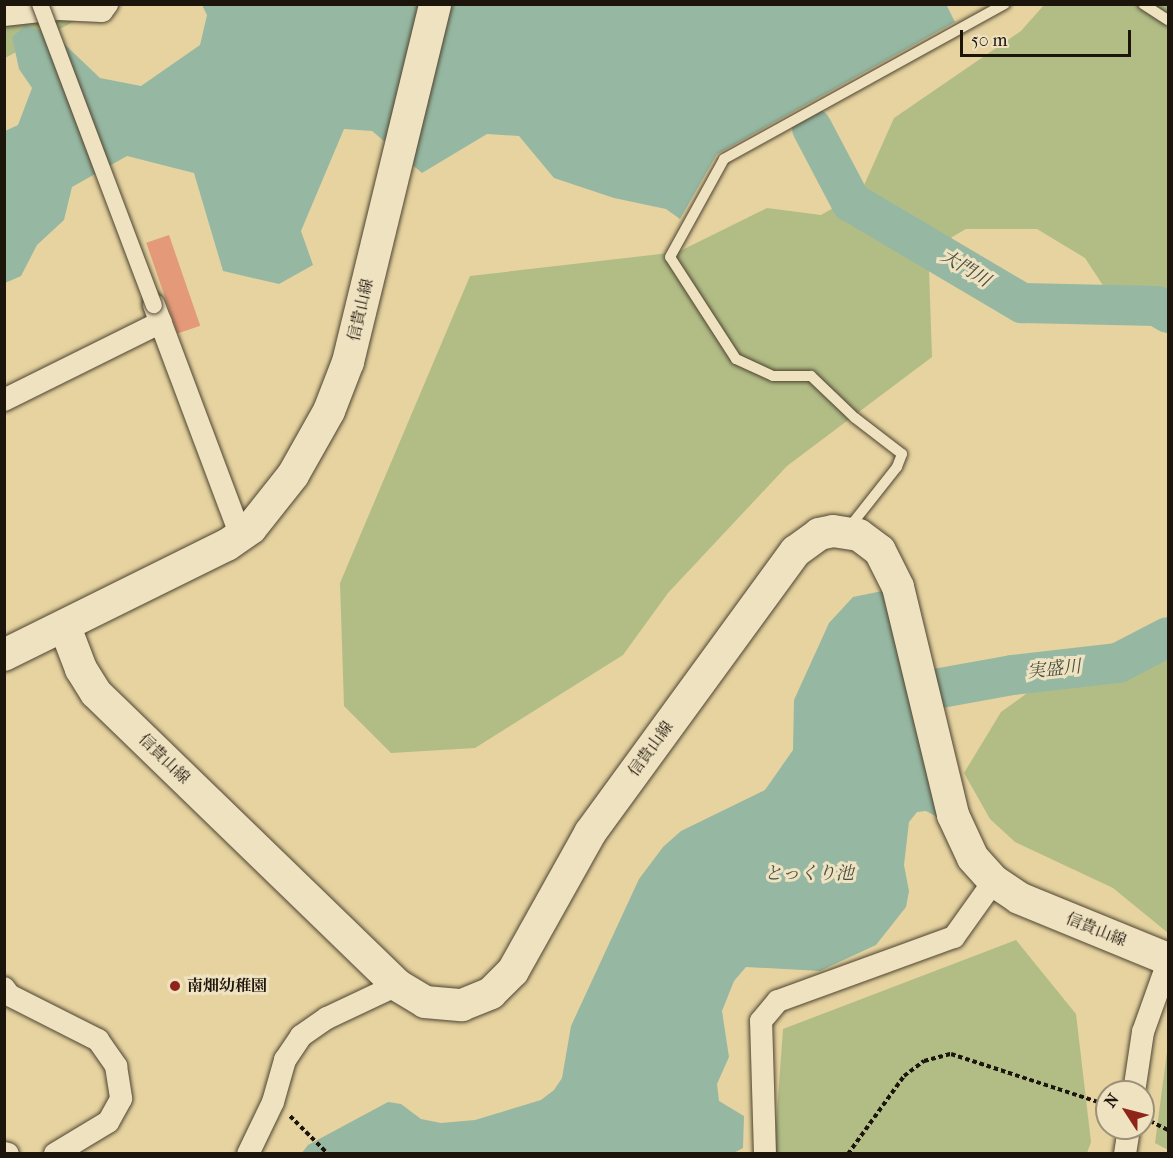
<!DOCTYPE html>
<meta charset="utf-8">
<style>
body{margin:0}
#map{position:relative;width:1173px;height:1158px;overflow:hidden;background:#e6d3a0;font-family:"IM FELL French Canon","Noto Serif JP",serif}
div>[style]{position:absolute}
.green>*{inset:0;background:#b2bd86}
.water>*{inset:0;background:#96b8a2}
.river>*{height:40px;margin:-20px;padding:0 20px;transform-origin:20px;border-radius:20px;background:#96b8a2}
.building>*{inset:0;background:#e49a79;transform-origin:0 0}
.path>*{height:4px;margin-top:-2px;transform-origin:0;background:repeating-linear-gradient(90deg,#1c150c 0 4.5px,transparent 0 7.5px)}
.roads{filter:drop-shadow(0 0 2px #4e4431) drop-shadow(0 0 2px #4e4431)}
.service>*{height:10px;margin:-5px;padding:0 5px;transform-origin:5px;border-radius:5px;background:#efe2c1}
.minor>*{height:22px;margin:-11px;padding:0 11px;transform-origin:11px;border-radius:11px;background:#efe2c1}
.secondary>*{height:32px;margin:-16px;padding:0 16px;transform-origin:16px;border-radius:16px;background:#efe2c1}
.bridges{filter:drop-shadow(0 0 2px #4e4431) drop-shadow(0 0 2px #4e4431)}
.pedestrian-bridge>*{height:16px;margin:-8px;padding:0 8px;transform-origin:8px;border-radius:8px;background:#efe2c1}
.dots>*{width:16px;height:16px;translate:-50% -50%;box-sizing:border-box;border:3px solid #efe2c1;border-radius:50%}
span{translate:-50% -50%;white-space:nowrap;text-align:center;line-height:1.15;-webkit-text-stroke:6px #efe2c1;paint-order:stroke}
.street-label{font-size:16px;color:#1c150c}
.poi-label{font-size:16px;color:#1c150c;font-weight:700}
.left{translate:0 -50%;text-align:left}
.water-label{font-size:18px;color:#474e40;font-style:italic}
.frame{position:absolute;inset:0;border:6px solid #1c150c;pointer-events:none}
.north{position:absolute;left:1095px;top:1080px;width:60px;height:60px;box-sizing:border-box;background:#efe2c1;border:2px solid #9b9079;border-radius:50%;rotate:306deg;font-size:16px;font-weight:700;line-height:24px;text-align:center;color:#1c150c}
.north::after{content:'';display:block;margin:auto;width:21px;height:27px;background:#8f2418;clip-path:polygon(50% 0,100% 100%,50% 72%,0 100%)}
.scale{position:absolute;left:960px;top:30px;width:171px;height:27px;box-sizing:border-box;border:3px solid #1c150c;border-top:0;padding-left:8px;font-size:18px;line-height:21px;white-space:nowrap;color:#1c150c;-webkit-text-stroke:4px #efe2c1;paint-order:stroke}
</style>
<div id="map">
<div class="green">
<div style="clip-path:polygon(5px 5px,105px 5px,5px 58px)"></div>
<div style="clip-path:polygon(1044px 5px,1168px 5px,1168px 330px,1132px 313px,1104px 287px,1085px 258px,1037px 229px,966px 229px,952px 237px,929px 269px,932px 357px,787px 466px,668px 593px,623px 655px,475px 748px,391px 753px,344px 706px,340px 583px,470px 276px,678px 252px,767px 208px,821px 215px,861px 192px,894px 118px,1021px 31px)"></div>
<div style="clip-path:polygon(1168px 634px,1168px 933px,1113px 888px,1015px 842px,990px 819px,964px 773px,1001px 712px,1030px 691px,1066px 685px)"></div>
<div style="clip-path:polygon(1016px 940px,1076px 1014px,1091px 1142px,1087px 1153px,774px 1154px,783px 1029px)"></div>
<div style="clip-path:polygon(1168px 1044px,1168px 1150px,1155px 1143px)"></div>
</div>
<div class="water">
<div style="clip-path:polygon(946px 4px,955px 22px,717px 154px,680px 219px,666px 209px,614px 198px,554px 178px,519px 136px,487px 134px,422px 173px,372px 131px,344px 129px,301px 231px,313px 265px,279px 284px,223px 271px,194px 173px,127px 156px,72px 187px,64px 220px,37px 245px,21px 276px,5px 283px,5px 131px,18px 125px,32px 88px,19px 69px,12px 37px,26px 25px,59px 39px,100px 78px,141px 86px,200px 45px,207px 15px,202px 5px)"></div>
<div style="clip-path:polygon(887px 590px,941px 819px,926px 811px,917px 812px,909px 822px,904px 865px,909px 891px,906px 907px,876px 945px,820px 971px,746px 967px,734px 981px,722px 1011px,729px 1057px,717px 1084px,719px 1101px,744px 1116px,743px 1148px,732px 1154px,301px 1154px,308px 1145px,388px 1102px,401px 1104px,421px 1119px,441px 1123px,475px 1120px,541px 1100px,554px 1090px,562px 1078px,571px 1026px,639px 879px,663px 847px,681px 831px,765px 790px,793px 750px,794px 700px,829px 623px,853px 597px)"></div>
</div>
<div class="river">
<div style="left:812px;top:128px;width:84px;rotate:62.2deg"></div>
<div style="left:851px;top:202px;width:199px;rotate:30.6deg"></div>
<div style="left:1022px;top:303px;width:135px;rotate:1.3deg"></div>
<div style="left:1157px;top:306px;width:13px;rotate:32deg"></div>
<div style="left:935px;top:689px;width:78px;rotate:-10.3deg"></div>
<div style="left:1012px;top:675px;width:107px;rotate:-6.5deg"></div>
<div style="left:1118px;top:663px;width:56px;rotate:-27.5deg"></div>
</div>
<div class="building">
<div style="left:169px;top:235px;width:96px;height:24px;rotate:71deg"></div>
</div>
<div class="path">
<div style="left:290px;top:1116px;width:54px;rotate:45deg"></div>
<div style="left:1150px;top:1121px;width:20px;rotate:27deg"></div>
<div style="left:848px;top:1154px;width:96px;rotate:-54.3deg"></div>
<div style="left:904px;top:1076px;width:25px;rotate:-37deg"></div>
<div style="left:924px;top:1061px;width:28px;rotate:-15deg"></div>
<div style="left:951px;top:1054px;width:164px;rotate:18.1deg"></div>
</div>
<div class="roads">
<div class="service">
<div style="left:1143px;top:4px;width:30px;rotate:33deg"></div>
<div style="left:848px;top:529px;width:79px;rotate:-51.7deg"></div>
<div style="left:897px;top:467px;width:14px;rotate:-69deg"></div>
<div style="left:902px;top:454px;width:59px;rotate:-142.5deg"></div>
<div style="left:855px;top:418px;width:61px;rotate:-136.3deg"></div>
<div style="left:811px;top:376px;width:38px;rotate:180deg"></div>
<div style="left:773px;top:376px;width:41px;rotate:-155.3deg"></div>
<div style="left:736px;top:359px;width:121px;rotate:-122.9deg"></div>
<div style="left:670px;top:257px;width:112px;rotate:-61.1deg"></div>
<div style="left:724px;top:159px;width:321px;rotate:-28.9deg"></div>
</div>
<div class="minor">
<div style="left:4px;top:15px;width:54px;rotate:-6.3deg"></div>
<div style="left:58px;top:9px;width:44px;rotate:2.6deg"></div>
<div style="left:102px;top:11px;width:9px;rotate:-54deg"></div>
<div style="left:154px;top:305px;width:247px;rotate:69.4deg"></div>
<div style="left:4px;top:400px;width:175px;rotate:-26.4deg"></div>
<div style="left:4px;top:988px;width:9px;rotate:54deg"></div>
<div style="left:9px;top:995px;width:100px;rotate:26.8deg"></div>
<div style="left:98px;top:1040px;width:32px;rotate:55deg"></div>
<div style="left:116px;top:1066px;width:33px;rotate:81deg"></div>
<div style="left:121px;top:1099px;width:26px;rotate:119deg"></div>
<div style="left:108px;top:1122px;width:62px;rotate:148.9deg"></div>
<div style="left:1134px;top:1092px;width:61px;rotate:-81.5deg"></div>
<div style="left:1143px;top:1032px;width:74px;rotate:-70.3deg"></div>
<div style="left:4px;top:1153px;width:4px;rotate:14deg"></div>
<div style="left:248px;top:1154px;width:58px;rotate:-64.3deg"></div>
<div style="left:273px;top:1102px;width:44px;rotate:-74.1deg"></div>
<div style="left:285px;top:1060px;width:29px;rotate:-56deg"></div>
<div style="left:301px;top:1036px;width:32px;rotate:-35deg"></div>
<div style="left:327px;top:1018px;width:77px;rotate:-25.2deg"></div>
<div style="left:765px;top:1154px;width:133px;rotate:-91.7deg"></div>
<div style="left:761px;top:1021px;width:26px;rotate:-50deg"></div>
<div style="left:778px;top:1001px;width:187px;rotate:-20deg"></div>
<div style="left:954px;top:937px;width:69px;rotate:-54.5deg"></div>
<div style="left:1125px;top:1154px;width:26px;rotate:-81deg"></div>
</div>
<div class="secondary">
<div style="left:65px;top:627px;width:45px;rotate:69.1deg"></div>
<div style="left:81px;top:669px;width:28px;rotate:58deg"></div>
<div style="left:96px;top:693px;width:419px;rotate:44.1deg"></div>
<div style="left:397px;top:985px;width:33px;rotate:31deg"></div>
<div style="left:425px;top:1002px;width:37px;rotate:5deg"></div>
<div style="left:462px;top:1005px;width:31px;rotate:-22deg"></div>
<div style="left:491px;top:993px;width:31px;rotate:-45deg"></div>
<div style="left:513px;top:971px;width:158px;rotate:-60.8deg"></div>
<div style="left:590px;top:833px;width:349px;rotate:-53.9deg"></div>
<div style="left:796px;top:551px;width:29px;rotate:-36deg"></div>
<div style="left:819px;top:534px;width:14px;rotate:-12deg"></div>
<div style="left:833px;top:531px;width:26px;rotate:9deg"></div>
<div style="left:859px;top:535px;width:26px;rotate:37deg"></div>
<div style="left:880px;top:551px;width:40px;rotate:63.4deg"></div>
<div style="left:898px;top:587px;width:235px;rotate:76.4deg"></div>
<div style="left:953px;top:815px;width:47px;rotate:65.1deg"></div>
<div style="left:973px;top:858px;width:31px;rotate:48deg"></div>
<div style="left:994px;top:881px;width:30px;rotate:34deg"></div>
<div style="left:1019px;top:898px;width:161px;rotate:22.3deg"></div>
<div style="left:4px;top:655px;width:249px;rotate:-26.3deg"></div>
<div style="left:227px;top:545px;width:29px;rotate:-35deg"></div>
<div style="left:251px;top:528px;width:68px;rotate:-51.6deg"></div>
<div style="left:293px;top:475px;width:73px;rotate:-60.6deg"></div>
<div style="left:329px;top:411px;width:53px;rotate:-68.8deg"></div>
<div style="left:348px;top:362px;width:368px;rotate:-76.3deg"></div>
</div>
</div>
<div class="bridges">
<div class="pedestrian-bridge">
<div style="left:40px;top:4px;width:322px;rotate:69.3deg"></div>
</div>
</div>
<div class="dots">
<div style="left:175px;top:986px;background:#8f2418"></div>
</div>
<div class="street-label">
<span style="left:361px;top:310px;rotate:-77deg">信貴山線</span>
<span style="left:651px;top:749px;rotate:-54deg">信貴山線</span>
<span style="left:164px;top:759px;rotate:44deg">信貴山線</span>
<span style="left:1096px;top:930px;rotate:22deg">信貴山線</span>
</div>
<div class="poi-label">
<span class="left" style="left:187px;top:986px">南畑幼稚園</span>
</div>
<div class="water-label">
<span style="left:965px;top:269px;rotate:31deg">大門川</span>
<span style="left:1054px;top:670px;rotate:-6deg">実盛川</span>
<span style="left:809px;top:874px">とっくり池</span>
</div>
<div class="frame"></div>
<div class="north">N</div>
<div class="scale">50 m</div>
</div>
